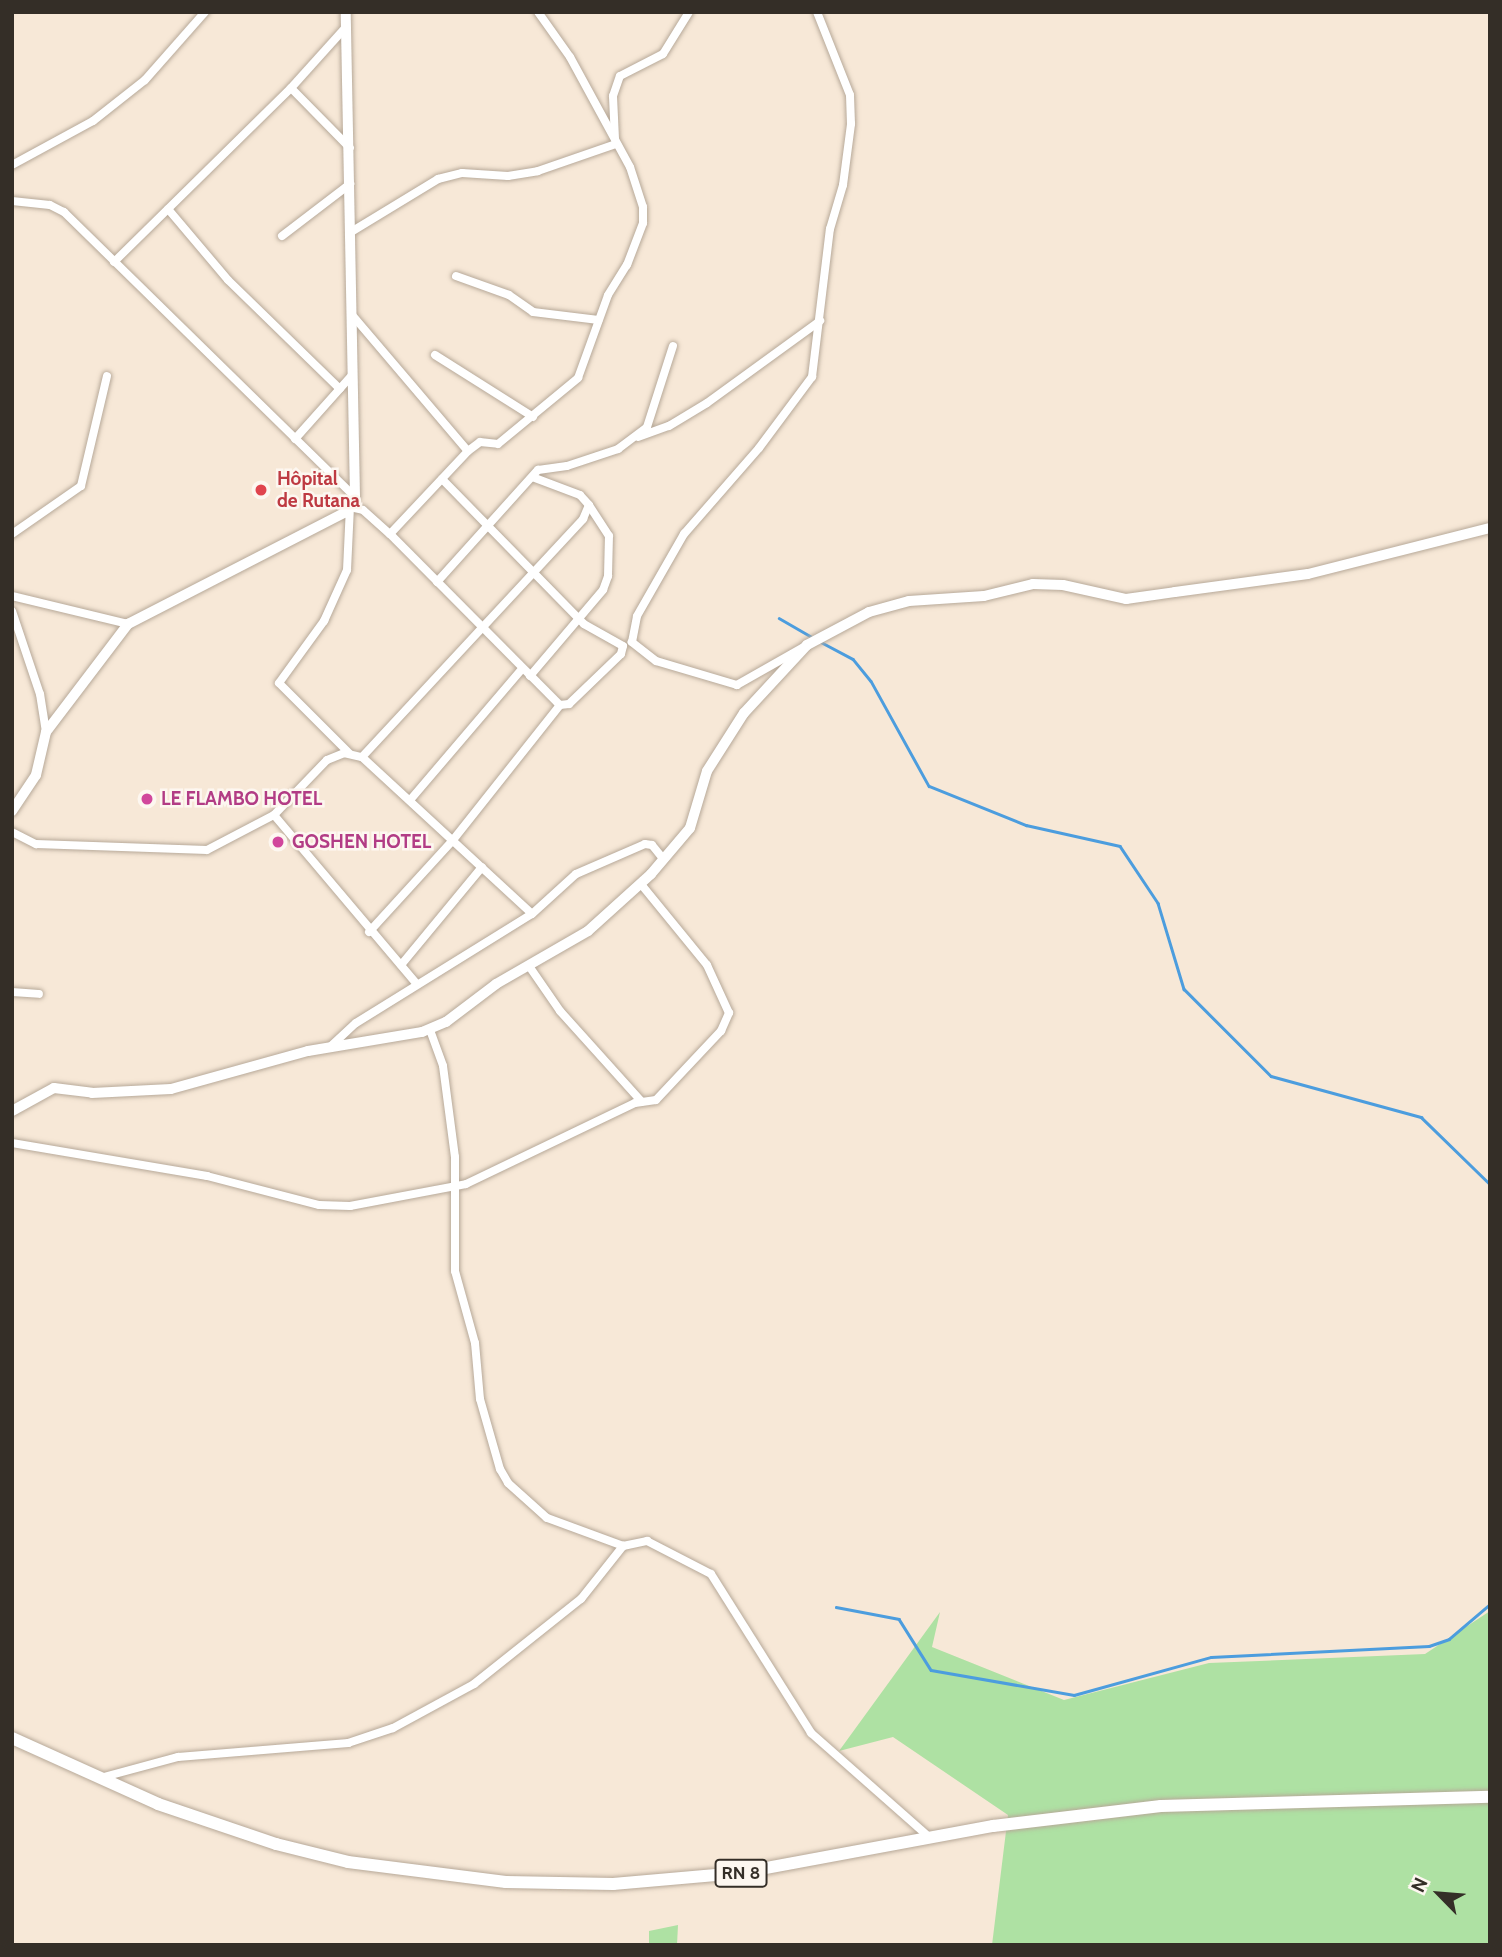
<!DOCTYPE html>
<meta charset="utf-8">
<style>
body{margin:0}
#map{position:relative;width:1502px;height:1957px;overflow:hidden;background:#f7e8d7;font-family:Cabin,sans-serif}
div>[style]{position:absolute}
.green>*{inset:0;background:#aee1a3}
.stream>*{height:2.5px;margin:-1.25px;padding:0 1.25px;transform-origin:1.25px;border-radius:1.25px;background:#4c9dde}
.roads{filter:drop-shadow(0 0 2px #b7a999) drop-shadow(0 0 2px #b7a999)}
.minor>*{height:8px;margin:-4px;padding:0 4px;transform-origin:4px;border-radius:4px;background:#fff}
.tertiary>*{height:10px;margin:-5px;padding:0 5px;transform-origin:5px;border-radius:5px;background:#fff}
.secondary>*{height:10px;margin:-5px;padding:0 5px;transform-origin:5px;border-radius:5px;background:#fff}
.primary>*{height:12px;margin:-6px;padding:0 6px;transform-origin:6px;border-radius:6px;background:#fff}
.dots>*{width:19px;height:19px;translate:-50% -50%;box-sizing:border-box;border:4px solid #fdf7f0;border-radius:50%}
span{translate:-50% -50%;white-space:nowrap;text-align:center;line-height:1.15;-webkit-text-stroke:5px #fdf7f0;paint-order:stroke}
.shield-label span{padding:2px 5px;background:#fdf7f0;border:2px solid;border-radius:5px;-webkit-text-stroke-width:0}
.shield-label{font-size:18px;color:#342e27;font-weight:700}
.health-label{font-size:19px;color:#be3a42;font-weight:700}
.left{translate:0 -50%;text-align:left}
.hotel-label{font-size:19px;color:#b23c85;font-weight:700}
.frame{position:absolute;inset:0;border:14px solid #342e27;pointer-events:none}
.north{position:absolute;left:1404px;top:1859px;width:70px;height:70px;-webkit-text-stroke:5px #fdf7f0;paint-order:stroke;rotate:295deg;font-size:19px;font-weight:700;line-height:28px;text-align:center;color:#342e27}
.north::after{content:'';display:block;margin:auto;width:24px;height:32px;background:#342e27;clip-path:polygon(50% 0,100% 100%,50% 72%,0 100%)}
</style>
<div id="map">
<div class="green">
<div style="clip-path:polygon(1490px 1611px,1490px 1945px,992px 1945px,1008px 1815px,893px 1737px,839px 1751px,940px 1612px,932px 1647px,1064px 1700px,1209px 1663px,1425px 1654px)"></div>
<div style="clip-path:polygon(678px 1925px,677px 1945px,649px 1945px,649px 1931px)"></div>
</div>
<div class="stream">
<div style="left:779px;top:618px;width:38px;rotate:30deg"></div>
<div style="left:821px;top:642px;width:36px;rotate:28deg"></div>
<div style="left:853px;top:659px;width:28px;rotate:51deg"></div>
<div style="left:871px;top:681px;width:120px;rotate:61.1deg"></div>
<div style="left:929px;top:786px;width:105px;rotate:21.9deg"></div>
<div style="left:1026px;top:825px;width:96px;rotate:12.6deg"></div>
<div style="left:1120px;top:846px;width:69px;rotate:56.3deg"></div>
<div style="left:1158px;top:903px;width:90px;rotate:73.2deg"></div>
<div style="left:1184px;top:989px;width:123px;rotate:45deg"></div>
<div style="left:1271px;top:1076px;width:156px;rotate:15.3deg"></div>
<div style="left:1421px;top:1117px;width:96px;rotate:44.2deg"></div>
<div style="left:836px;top:1607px;width:64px;rotate:10.8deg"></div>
<div style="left:899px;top:1619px;width:60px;rotate:57.9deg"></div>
<div style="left:931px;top:1670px;width:145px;rotate:9.9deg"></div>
<div style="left:1074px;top:1695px;width:142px;rotate:-15.5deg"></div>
<div style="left:1211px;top:1657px;width:218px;rotate:-2.9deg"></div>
<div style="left:1429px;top:1646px;width:21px;rotate:-19deg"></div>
<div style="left:1449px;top:1639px;width:54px;rotate:-40.5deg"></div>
</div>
<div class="roads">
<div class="minor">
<div style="left:291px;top:88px;width:82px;rotate:-48deg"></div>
<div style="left:615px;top:139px;width:43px;rotate:-92.7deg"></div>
<div style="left:613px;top:96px;width:21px;rotate:-71deg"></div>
<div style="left:620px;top:76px;width:48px;rotate:-27.1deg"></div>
<div style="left:663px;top:54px;width:49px;rotate:-58.2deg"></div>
<div style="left:12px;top:165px;width:92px;rotate:-28.5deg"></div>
<div style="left:93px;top:121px;width:66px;rotate:-38.3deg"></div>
<div style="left:145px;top:80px;width:91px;rotate:-48.6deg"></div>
<div style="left:12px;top:201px;width:38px;rotate:6deg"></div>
<div style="left:50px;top:205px;width:16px;rotate:27deg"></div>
<div style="left:64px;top:212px;width:407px;rotate:44.4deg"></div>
<div style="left:168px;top:209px;width:93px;rotate:49.8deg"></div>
<div style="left:228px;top:280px;width:156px;rotate:44.2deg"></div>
<div style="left:351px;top:232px;width:102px;rotate:-31.3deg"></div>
<div style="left:438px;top:179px;width:25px;rotate:-14deg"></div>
<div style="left:462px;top:173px;width:46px;rotate:3.7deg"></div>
<div style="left:508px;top:176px;width:30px;rotate:-9deg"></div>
<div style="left:538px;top:171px;width:83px;rotate:-19.1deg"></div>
<div style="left:282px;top:236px;width:86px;rotate:-37.4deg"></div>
<div style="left:114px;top:262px;width:248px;rotate:-44.5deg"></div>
<div style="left:291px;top:88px;width:84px;rotate:45.5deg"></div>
<div style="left:456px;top:276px;width:56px;rotate:19.7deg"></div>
<div style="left:509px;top:295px;width:29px;rotate:35deg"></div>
<div style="left:533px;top:312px;width:66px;rotate:6.9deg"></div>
<div style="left:353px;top:316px;width:177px;rotate:49.6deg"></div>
<div style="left:435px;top:355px;width:116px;rotate:32.3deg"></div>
<div style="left:638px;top:437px;width:33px;rotate:-20deg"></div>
<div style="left:669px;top:426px;width:44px;rotate:-31.2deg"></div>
<div style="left:707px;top:403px;width:140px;rotate:-36deg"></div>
<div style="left:295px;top:439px;width:87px;rotate:-48.3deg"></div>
<div style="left:12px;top:534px;width:84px;rotate:-34.8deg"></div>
<div style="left:81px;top:486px;width:113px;rotate:-76.7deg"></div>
<div style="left:390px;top:534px;width:114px;rotate:-46.8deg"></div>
<div style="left:468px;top:451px;width:15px;rotate:-37deg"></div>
<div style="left:480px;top:442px;width:18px;rotate:6deg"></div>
<div style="left:498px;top:444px;width:104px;rotate:-39.5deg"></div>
<div style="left:578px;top:378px;width:88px;rotate:-70.1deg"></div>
<div style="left:608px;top:295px;width:36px;rotate:-58deg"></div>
<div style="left:627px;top:265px;width:45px;rotate:-69.1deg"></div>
<div style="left:643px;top:223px;width:16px;rotate:-90deg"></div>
<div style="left:643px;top:207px;width:42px;rotate:-108deg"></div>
<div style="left:630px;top:167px;width:125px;rotate:-118.6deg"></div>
<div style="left:570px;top:57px;width:55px;rotate:-125.4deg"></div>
<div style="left:437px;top:582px;width:151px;rotate:-48deg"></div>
<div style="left:538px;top:470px;width:29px;rotate:-8deg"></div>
<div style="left:567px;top:466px;width:54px;rotate:-18.4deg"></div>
<div style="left:618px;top:449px;width:36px;rotate:-37deg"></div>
<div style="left:647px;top:427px;width:85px;rotate:-72.2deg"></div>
<div style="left:12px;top:596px;width:119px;rotate:13.6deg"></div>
<div style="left:12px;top:611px;width:88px;rotate:71.4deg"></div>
<div style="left:40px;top:694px;width:38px;rotate:81deg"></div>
<div style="left:802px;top:648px;width:75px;rotate:150.4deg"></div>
<div style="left:737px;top:685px;width:84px;rotate:-163.5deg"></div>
<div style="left:656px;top:661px;width:31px;rotate:-142deg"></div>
<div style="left:632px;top:642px;width:26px;rotate:-79deg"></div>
<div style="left:637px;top:616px;width:95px;rotate:-60.2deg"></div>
<div style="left:684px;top:534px;width:114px;rotate:-48.9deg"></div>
<div style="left:759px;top:448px;width:89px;rotate:-53.3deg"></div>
<div style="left:812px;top:377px;width:149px;rotate:-83.1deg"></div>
<div style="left:830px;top:229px;width:46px;rotate:-73.5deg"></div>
<div style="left:843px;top:185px;width:62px;rotate:-82.5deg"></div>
<div style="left:851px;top:124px;width:29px;rotate:-92deg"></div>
<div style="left:850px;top:95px;width:89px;rotate:-111.7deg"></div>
<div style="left:530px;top:676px;width:113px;rotate:-49.7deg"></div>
<div style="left:603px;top:590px;width:15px;rotate:-70deg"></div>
<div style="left:608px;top:576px;width:40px;rotate:-88.6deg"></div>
<div style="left:609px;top:536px;width:37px;rotate:-123deg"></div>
<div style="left:349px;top:753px;width:99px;rotate:-135deg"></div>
<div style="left:279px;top:683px;width:77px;rotate:-54deg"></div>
<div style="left:324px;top:621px;width:56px;rotate:-65.7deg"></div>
<div style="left:347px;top:570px;width:63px;rotate:-87.3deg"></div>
<div style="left:350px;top:507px;width:13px;rotate:13deg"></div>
<div style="left:363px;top:510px;width:36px;rotate:42deg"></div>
<div style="left:390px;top:534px;width:241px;rotate:45.2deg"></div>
<div style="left:362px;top:757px;width:231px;rotate:42.7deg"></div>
<div style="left:411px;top:799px;width:171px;rotate:-49.5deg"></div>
<div style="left:274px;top:815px;width:221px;rotate:49.8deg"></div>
<div style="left:12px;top:832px;width:27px;rotate:27deg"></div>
<div style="left:36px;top:844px;width:171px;rotate:2deg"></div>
<div style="left:207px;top:850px;width:76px;rotate:-27.6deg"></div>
<div style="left:274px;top:815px;width:76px;rotate:-46.1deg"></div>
<div style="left:327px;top:760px;width:18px;rotate:-22deg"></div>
<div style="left:344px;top:753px;width:18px;rotate:13deg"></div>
<div style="left:362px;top:757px;width:325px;rotate:-47.1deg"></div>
<div style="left:583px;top:519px;width:15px;rotate:-67deg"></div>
<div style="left:589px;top:505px;width:13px;rotate:-132deg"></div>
<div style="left:580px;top:495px;width:51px;rotate:-159.4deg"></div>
<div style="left:369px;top:932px;width:125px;rotate:-47.6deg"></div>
<div style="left:453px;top:840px;width:172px;rotate:-51.6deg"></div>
<div style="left:560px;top:705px;width:9px;rotate:-6deg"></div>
<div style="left:569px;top:704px;width:72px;rotate:-43.9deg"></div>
<div style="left:621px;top:654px;width:8px;rotate:-76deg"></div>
<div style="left:623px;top:646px;width:45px;rotate:-150.6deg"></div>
<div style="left:584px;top:624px;width:203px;rotate:-134.4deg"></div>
<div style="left:401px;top:965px;width:127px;rotate:-50.4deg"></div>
<div style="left:529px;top:966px;width:55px;rotate:55.4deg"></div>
<div style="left:560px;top:1011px;width:122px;rotate:48deg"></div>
<div style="left:12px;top:992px;width:27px;rotate:4deg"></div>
<div style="left:430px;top:1030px;width:38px;rotate:70deg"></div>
<div style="left:443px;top:1066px;width:92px;rotate:82.5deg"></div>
<div style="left:455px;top:1157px;width:114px;rotate:90deg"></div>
<div style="left:455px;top:1271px;width:75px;rotate:74.5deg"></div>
<div style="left:475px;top:1343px;width:56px;rotate:84.9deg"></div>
<div style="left:480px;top:1399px;width:73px;rotate:74.1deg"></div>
<div style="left:500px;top:1469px;width:16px;rotate:60deg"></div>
<div style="left:508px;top:1483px;width:52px;rotate:41.9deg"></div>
<div style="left:547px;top:1518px;width:81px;rotate:20.2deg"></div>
<div style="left:330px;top:1047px;width:35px;rotate:-43deg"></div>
<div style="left:356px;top:1023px;width:207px;rotate:-31.8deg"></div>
<div style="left:532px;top:914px;width:59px;rotate:-42.3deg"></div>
<div style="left:576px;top:874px;width:75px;rotate:-23.5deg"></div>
<div style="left:645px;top:844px;width:7px;rotate:8deg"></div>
<div style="left:652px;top:845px;width:19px;rotate:51deg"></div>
<div style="left:12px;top:1143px;width:198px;rotate:9.6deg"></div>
<div style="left:207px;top:1176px;width:116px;rotate:14.5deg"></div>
<div style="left:319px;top:1205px;width:31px;rotate:2deg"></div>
<div style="left:350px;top:1206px;width:118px;rotate:-10.7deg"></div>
<div style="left:466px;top:1184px;width:187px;rotate:-25.6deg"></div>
<div style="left:635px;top:1103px;width:21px;rotate:-8deg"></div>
<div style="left:656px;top:1100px;width:95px;rotate:-46.7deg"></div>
<div style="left:721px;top:1031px;width:20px;rotate:-66deg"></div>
<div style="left:729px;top:1013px;width:53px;rotate:-114.6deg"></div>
<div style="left:707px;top:965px;width:104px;rotate:-129.2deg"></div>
<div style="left:100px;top:1778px;width:81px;rotate:-15.1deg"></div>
<div style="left:178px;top:1757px;width:171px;rotate:-4.7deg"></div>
<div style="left:348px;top:1743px;width:47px;rotate:-18.4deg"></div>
<div style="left:393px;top:1728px;width:92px;rotate:-28.5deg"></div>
<div style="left:474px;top:1684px;width:137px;rotate:-38.5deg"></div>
<div style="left:581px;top:1599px;width:68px;rotate:-51.6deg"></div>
<div style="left:623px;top:1546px;width:25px;rotate:-12deg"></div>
<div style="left:647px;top:1541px;width:72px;rotate:27.3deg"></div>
<div style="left:711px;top:1574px;width:188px;rotate:57.8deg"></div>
<div style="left:811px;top:1733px;width:159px;rotate:41.4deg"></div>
</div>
<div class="tertiary">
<div style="left:12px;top:1111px;width:48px;rotate:-28.7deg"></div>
<div style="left:54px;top:1088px;width:38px;rotate:7deg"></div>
<div style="left:92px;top:1093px;width:79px;rotate:-2.9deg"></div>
<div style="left:171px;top:1089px;width:142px;rotate:-15.5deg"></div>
<div style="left:308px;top:1051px;width:116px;rotate:-9.5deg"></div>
<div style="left:422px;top:1032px;width:26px;rotate:-23deg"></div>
<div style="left:446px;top:1022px;width:63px;rotate:-37.2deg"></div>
<div style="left:496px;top:984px;width:106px;rotate:-29.9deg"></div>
<div style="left:588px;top:931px;width:85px;rotate:-42.1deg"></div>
<div style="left:651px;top:874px;width:60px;rotate:-49.7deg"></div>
<div style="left:690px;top:828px;width:59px;rotate:-73.4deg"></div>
<div style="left:707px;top:771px;width:69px;rotate:-57.5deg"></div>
<div style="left:744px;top:713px;width:93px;rotate:-47.2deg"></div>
<div style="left:807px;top:645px;width:70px;rotate:-28deg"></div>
<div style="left:869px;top:612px;width:41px;rotate:-15.4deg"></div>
<div style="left:909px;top:601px;width:75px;rotate:-3.8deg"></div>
<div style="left:984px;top:596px;width:50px;rotate:-13.8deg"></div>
<div style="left:1033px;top:584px;width:30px;rotate:2deg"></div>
<div style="left:1063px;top:585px;width:65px;rotate:12.5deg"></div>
<div style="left:1126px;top:599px;width:49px;rotate:-8.1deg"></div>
<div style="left:1175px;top:592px;width:134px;rotate:-7.7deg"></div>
<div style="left:1308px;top:574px;width:188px;rotate:-14.2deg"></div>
</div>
<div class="secondary">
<div style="left:12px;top:811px;width:43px;rotate:-56.3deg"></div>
<div style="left:36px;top:775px;width:44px;rotate:-76.9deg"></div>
<div style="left:46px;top:732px;width:136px;rotate:-52.8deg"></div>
<div style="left:128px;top:624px;width:243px;rotate:-27.2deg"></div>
<div style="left:344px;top:513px;width:19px;rotate:-55deg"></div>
<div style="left:355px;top:497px;width:485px;rotate:-91.1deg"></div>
</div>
<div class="primary">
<div style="left:12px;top:1738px;width:160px;rotate:24.3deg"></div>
<div style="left:158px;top:1804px;width:125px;rotate:18.7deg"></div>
<div style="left:276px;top:1844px;width:74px;rotate:14deg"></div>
<div style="left:348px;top:1862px;width:159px;rotate:7.2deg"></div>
<div style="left:506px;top:1882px;width:107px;rotate:1.1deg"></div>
<div style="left:613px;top:1884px;width:126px;rotate:-5deg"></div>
<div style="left:739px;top:1873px;width:258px;rotate:-10.5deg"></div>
<div style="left:993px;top:1826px;width:169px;rotate:-6.8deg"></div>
<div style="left:1161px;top:1806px;width:329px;rotate:-1.6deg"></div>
</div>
</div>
<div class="dots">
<div style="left:261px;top:490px;background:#e0444e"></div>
<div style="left:147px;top:799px;background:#d1479c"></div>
<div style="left:278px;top:842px;background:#d1479c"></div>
</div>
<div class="shield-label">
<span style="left:741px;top:1873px">RN 8</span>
</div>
<div class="health-label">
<span class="left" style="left:277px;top:490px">Hôpital<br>de Rutana</span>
</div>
<div class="hotel-label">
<span class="left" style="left:161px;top:799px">LE FLAMBO HOTEL</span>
<span class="left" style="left:292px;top:842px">GOSHEN HOTEL</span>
</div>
<div class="frame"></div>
<div class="north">N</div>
</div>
